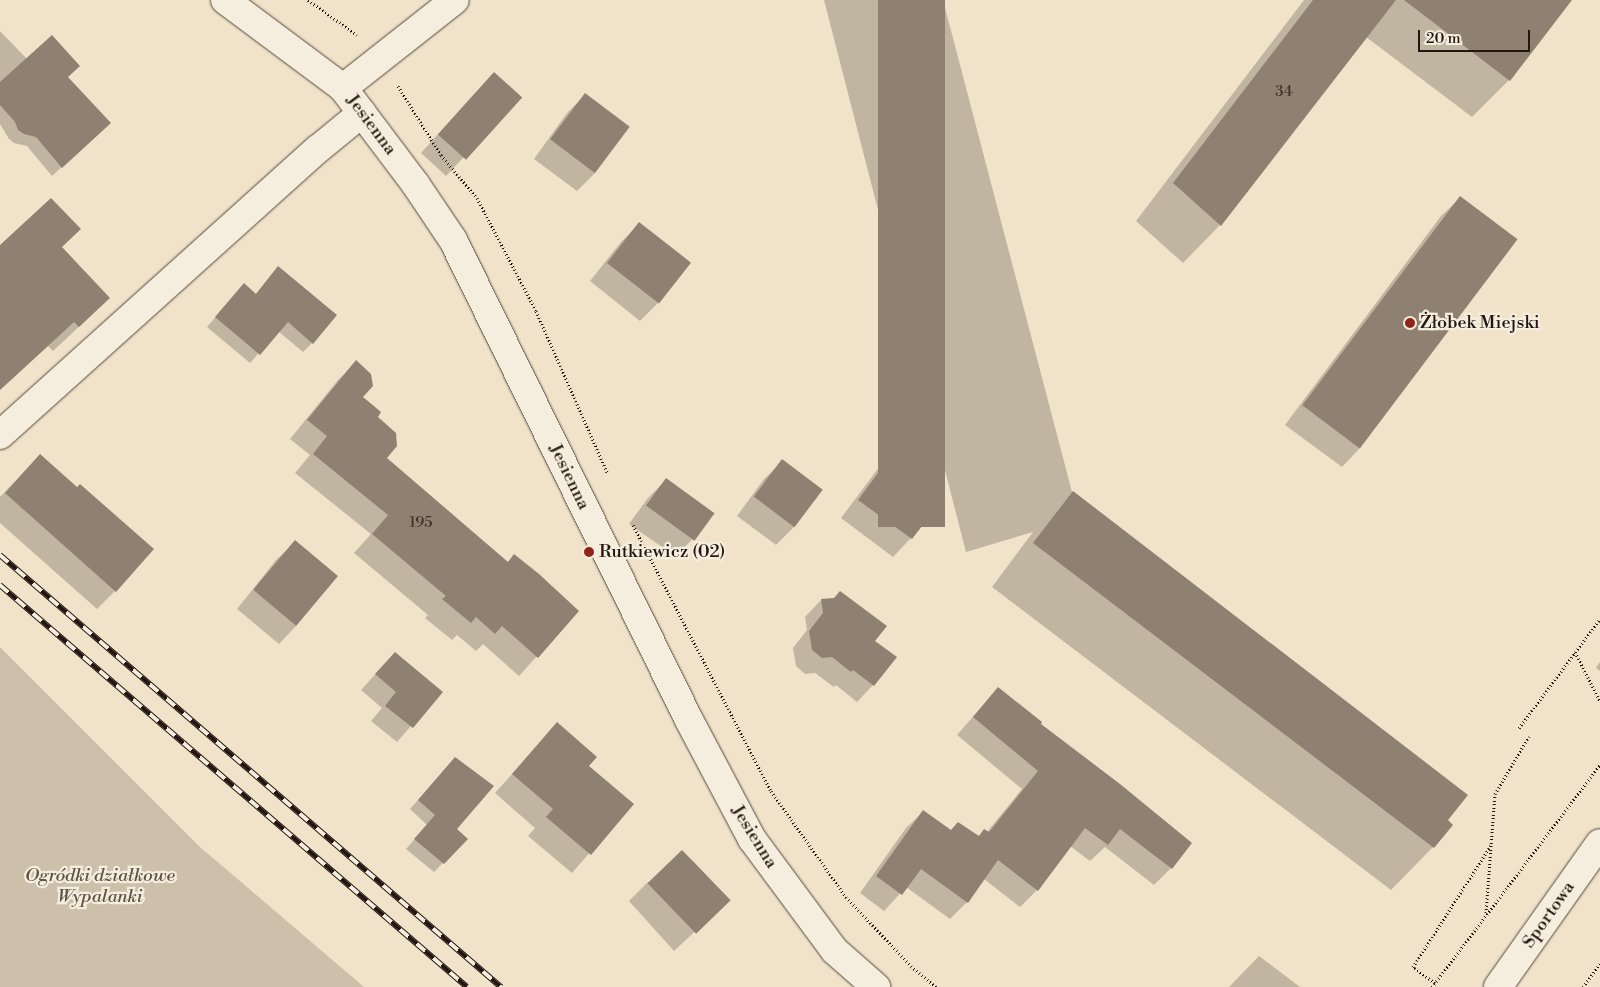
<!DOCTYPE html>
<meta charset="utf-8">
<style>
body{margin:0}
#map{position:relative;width:1600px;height:987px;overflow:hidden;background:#f0e3ca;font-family:"Libre Bodoni",serif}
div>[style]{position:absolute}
.green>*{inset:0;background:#cdc0aa}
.shadow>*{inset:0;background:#0003}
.building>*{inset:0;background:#8e8171;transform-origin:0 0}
.path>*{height:3px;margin-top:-1.5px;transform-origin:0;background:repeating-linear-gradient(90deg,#231610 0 1px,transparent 0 3.5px)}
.roads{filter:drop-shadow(0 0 1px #56493e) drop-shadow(0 0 1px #56493e)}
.street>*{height:28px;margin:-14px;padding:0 14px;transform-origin:14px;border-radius:14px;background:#f5eddd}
.secondary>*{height:28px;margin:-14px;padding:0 14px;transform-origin:14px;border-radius:14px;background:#f5eddd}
.rail>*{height:5.5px;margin-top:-2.75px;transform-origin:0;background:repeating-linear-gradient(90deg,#f5eddd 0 11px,#231610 0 22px);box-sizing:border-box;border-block:1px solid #231610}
.dots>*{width:14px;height:14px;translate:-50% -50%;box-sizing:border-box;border:2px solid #f5eddd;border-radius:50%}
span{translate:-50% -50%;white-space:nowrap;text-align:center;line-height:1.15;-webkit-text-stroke:4.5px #f5eddd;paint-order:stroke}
.number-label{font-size:15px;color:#3e3128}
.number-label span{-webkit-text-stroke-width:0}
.street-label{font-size:18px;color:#231610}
.poi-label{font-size:18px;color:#231610}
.left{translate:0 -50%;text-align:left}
.park-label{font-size:18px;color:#5e5246;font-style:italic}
.scale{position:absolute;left:1418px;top:30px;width:112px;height:22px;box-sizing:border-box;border:2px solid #231610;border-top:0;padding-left:6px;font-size:15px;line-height:18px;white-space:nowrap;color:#231610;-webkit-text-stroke:4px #f5eddd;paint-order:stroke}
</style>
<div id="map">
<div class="green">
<div style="clip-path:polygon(0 647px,200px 847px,364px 987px,0 987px)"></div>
</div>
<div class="shadow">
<div style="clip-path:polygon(824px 0,943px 0,1072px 492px,1467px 795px,1447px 820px,1433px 847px,1391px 890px,992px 587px,1033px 532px,966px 552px)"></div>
<div style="clip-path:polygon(1304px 0,1570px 0,1509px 80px,1472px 117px,1366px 37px,1220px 225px,1183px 263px,1136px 221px)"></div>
<div style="clip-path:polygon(0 31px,27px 59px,67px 77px,100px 132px,52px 176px,27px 146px,14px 143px,9px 139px,0 124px)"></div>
<div style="clip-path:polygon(476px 92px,520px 97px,446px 176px,421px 153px)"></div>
<div style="clip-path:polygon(585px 95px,629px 127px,596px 172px,577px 191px,534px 159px,567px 113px)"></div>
<div style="clip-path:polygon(1460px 198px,1360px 448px,1342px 467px,1285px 425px,1441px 216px)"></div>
<div style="clip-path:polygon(639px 224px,658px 303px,640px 321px,590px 281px,621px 242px)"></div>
<div style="clip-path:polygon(0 247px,83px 323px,53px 351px,48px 346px,0 390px)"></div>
<div style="clip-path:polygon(270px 277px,312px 343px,303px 352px,278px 331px,250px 363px,207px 327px,244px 284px,255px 295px)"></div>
<div style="clip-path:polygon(356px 362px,361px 398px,376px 417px,385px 458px,507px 563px,578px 611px,519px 676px,483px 644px,476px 651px,457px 635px,452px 640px,425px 618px,428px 615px,354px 553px,371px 534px,295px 473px,310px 455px,290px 439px,338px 380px)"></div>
<div style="clip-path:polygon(907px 436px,911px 538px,893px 557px,841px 518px,889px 454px)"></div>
<div style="clip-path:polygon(40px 455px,77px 488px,115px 591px,97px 609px,0 523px,0 497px)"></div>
<div style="clip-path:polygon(783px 461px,822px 490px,794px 527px,776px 545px,737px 516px,764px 479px)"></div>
<div style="clip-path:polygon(666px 480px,694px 538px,675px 556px,629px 524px,648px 498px)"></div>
<div style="clip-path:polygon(295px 542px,337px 577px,297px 625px,279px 644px,237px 609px,276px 560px)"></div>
<div style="clip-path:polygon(821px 600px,874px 641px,873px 685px,857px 702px,836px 685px,834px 687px,815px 673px,805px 674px,796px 666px,793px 648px,807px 630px,805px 617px)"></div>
<div style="clip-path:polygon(1600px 662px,1600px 671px,1596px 668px)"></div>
<div style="clip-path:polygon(381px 668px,441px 692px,397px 742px,371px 721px,382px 708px,361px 690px)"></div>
<div style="clip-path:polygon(998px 688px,1039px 725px,1171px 868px,1154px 885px,1105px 847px,1090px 861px,1070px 846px,1037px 890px,1020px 907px,984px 879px,967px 902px,950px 919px,906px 887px,884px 911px,860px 893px,906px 828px,923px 812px,950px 831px,978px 837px,984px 830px,987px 832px,1022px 789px,957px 735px)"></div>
<div style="clip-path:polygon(557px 724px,587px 766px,632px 804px,572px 873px,528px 836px,535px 828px,495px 793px)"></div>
<div style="clip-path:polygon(446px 768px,455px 830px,466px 839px,434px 872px,406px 849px,427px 825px,410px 809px)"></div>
<div style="clip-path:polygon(692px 860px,729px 900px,674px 951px,629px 901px,647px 883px)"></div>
<div style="clip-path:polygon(1259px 956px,1300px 987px,1229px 987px)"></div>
</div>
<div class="building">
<div style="left:878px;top:0;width:67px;height:527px"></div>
<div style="clip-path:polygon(1313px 0,1396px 0,1221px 226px,1173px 183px)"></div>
<div style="clip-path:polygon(1404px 0,1572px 0,1510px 81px)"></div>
<div style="clip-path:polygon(52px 35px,80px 66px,68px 77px,111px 123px,62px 168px,36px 137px,24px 134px,18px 130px,15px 122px,0 105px,0 82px)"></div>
<div style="left:494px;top:72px;width:38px;height:84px;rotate:42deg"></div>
<div style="left:585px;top:93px;width:56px;height:58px;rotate:37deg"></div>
<div style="left:1460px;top:196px;width:72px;height:262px;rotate:37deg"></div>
<div style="clip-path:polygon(51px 198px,81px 229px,62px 247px,110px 298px,79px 327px,74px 322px,0 390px,0 245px)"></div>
<div style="left:639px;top:222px;width:66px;height:52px;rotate:38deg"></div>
<div style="clip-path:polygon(278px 266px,337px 315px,313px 344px,288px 322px,260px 355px,215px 317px,244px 283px,256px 294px)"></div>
<div style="clip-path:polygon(356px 360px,371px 374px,373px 386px,363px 397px,381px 412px,378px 417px,396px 433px,397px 446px,387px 458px,508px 562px,514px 554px,539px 574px,579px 611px,538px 658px,502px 626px,495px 634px,476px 617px,471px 623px,442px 599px,446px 596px,372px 534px,388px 515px,313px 454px,327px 436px,307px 420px)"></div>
<div style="clip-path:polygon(907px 434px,929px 517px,912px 539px,858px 500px)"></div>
<div style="clip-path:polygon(40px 454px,77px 487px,80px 484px,154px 549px,116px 592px,5px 493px)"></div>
<div style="left:782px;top:459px;width:51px;height:47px;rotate:37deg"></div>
<div style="left:666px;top:478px;width:60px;height:34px;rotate:36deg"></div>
<div style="clip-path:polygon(1073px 491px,1468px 795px,1448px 820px,1453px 825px,1434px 848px,1033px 543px)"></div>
<div style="left:295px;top:540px;width:56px;height:65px;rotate:40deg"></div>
<div style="clip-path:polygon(840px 591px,887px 626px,875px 641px,897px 657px,874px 686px,853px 670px,851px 672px,832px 657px,822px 658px,812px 650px,809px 631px,823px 613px,821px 599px,834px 598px)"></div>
<div style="clip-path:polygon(395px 652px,443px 692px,413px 728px,385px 706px,396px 692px,375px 674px)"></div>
<div style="clip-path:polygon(998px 687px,1042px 722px,1041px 724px,1120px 784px,1192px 843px,1172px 869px,1120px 829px,1108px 845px,1085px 828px,1038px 891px,998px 860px,968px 903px,921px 869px,902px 895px,876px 876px,923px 810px,951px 830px,958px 822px,979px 836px,984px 829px,989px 832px,1038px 771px,973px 717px)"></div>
<div style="clip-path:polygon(557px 722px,597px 757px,589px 766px,634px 804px,591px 855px,546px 817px,553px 809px,512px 774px)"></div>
<div style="clip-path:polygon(455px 757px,494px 786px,457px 829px,468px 839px,444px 864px,414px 839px,435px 815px,418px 800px)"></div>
<div style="left:682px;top:850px;width:70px;height:48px;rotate:46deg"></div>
</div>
<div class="path">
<div style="left:308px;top:0;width:60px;rotate:35.5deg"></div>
<div style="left:398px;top:86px;width:81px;rotate:58.1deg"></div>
<div style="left:441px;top:155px;width:56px;rotate:50.1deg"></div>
<div style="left:477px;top:198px;width:127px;rotate:62.4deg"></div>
<div style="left:536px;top:311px;width:176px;rotate:66.2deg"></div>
<div style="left:633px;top:525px;width:300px;rotate:62.6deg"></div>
<div style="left:771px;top:791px;width:130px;rotate:54.7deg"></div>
<div style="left:846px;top:897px;width:95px;rotate:46.7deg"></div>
<div style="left:911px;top:966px;width:33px;rotate:40deg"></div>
<div style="left:1575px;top:652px;width:55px;rotate:63deg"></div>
<div style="left:1519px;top:728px;width:136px;rotate:-53.4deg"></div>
<div style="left:1486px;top:913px;width:119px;rotate:-85.7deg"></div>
<div style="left:1495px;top:794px;width:67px;rotate:-59.6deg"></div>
<div style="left:1435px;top:983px;width:27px;rotate:-144deg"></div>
<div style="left:1413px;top:967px;width:145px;rotate:-57.4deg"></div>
<div style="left:1432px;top:987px;width:278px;rotate:-52.9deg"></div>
<div style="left:1583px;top:987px;width:29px;rotate:-54deg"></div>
</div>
<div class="roads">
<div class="street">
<div style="left:343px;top:88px;width:142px;rotate:-38.2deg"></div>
<div style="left:0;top:435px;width:428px;rotate:-42deg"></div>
<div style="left:318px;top:149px;width:57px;rotate:-39.3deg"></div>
<div style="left:1498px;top:987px;width:176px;rotate:-54.7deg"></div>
</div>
<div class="secondary">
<div style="left:225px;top:0;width:147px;rotate:36.7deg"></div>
<div style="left:343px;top:88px;width:121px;rotate:53deg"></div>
<div style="left:416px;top:185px;width:66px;rotate:56.1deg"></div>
<div style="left:453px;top:240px;width:535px;rotate:63.82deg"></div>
<div style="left:689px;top:720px;width:135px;rotate:62.1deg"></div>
<div style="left:752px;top:839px;width:139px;rotate:53.5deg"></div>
<div style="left:835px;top:951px;width:55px;rotate:41.3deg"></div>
</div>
</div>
<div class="rail">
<div style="left:0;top:555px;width:662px;rotate:40.77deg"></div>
<div style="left:0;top:585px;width:616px;rotate:40.72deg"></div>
</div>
<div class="dots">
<div style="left:1410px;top:323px;background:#8f2418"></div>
<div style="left:589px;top:552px;background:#8f2418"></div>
</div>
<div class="number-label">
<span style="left:1284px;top:92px">34</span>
<span style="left:421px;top:523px">195</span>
</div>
<div class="street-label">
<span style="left:371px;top:125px;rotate:53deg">Jesienna</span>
<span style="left:569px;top:477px;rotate:64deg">Jesienna</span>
<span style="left:754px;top:837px;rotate:58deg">Jesienna</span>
<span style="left:1549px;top:915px;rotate:-55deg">Sportowa</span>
</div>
<div class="poi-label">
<span class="left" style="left:1420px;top:323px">Żłobek Miejski</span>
<span class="left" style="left:599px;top:552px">Rutkiewicz (02)</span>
</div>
<div class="park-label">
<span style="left:100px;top:887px">Ogródki działkowe<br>Wypalanki</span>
</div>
<div class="scale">20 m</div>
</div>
